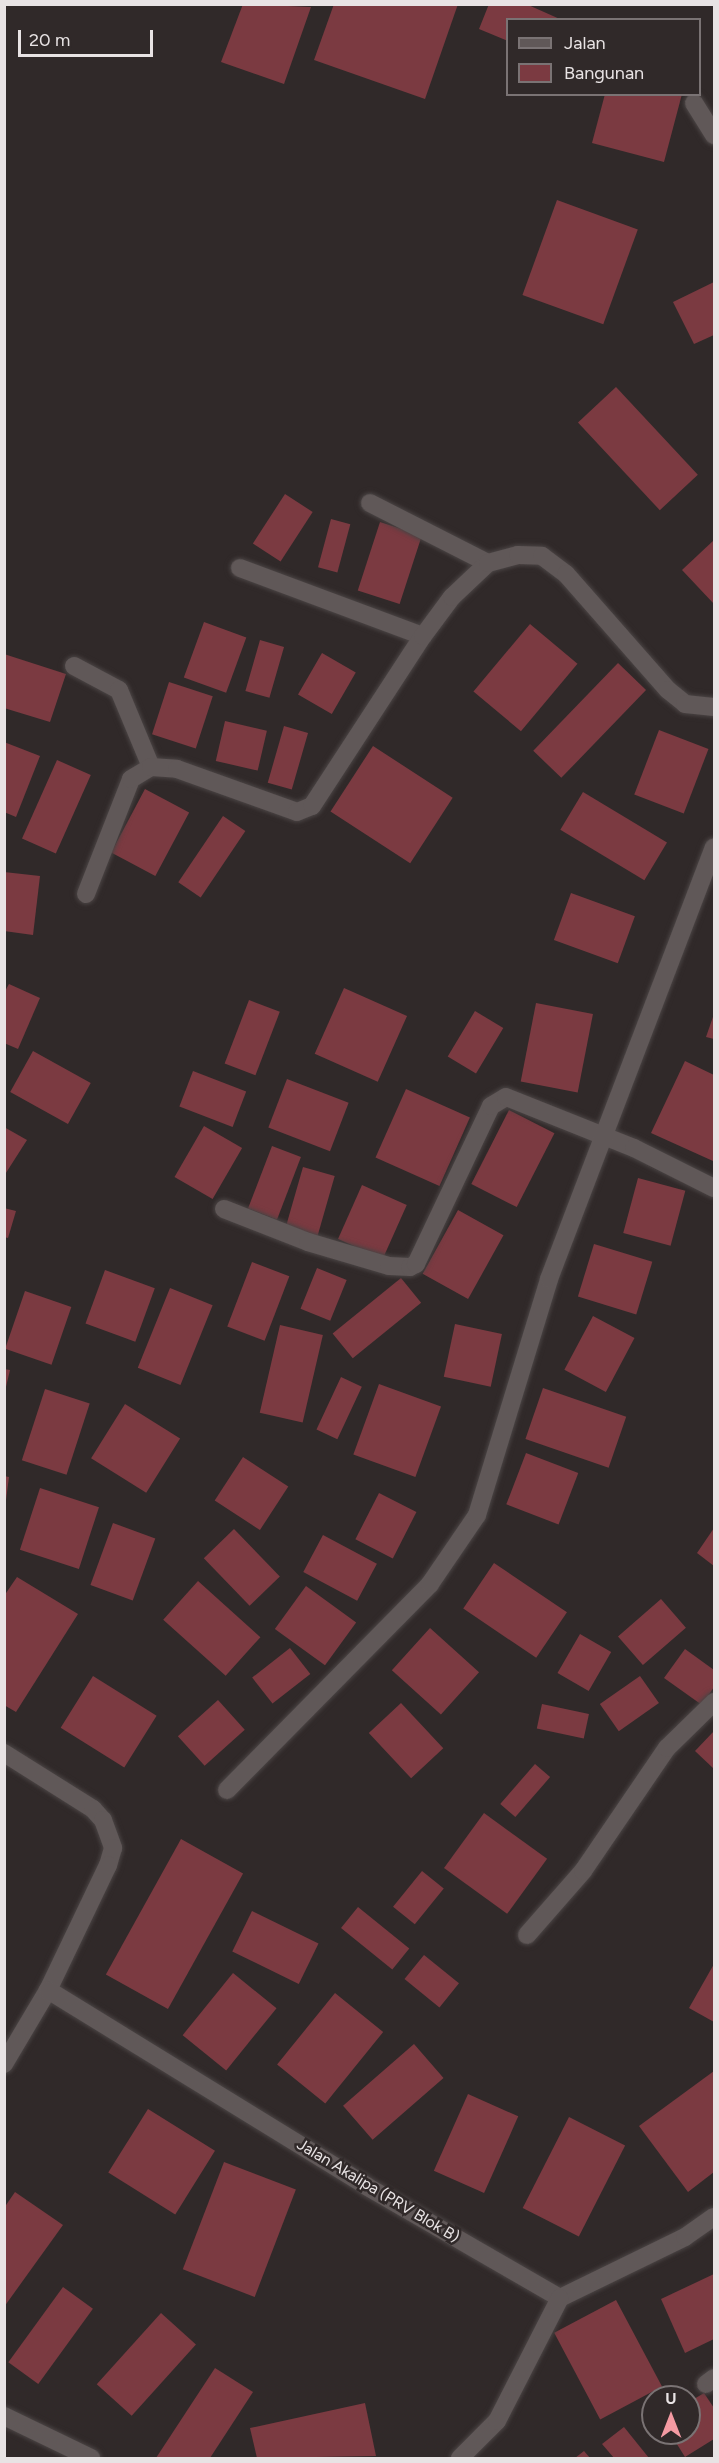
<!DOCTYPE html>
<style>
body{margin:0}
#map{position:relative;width:719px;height:2463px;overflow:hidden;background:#302929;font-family:Figtree,sans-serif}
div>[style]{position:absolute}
.building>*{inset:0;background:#7b3a41;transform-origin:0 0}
.roads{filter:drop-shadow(0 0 2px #4a4444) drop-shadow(0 0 2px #4a4444)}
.minor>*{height:18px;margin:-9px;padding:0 9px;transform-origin:9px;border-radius:9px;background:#605858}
span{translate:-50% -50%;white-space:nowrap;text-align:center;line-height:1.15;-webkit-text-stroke:5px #302929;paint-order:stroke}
.street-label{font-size:16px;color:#e8e3e4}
.frame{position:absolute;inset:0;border:6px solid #e8e3e4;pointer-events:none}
.legend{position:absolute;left:506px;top:18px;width:195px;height:78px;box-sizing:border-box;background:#302929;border:2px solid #7a7374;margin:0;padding:8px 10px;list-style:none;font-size:18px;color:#e8e3e4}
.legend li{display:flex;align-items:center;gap:12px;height:30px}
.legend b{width:30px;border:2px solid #7a7374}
.north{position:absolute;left:641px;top:2385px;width:60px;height:60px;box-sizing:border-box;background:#302929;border:2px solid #7a7374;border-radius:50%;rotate:0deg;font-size:16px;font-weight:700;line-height:24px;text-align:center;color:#e8e3e4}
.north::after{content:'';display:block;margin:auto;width:21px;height:27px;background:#f49aa2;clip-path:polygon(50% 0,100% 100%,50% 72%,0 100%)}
.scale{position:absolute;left:18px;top:30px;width:135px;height:27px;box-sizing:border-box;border:3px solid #e8e3e4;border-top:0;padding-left:8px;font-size:18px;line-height:21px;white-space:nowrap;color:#e8e3e4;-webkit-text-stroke:4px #302929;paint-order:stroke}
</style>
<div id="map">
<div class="building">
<div style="clip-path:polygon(243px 4px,311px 7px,284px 84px,221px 62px)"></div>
<div style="clip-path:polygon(334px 4px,458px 4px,425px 99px,314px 60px)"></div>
<div style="clip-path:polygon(489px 4px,526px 4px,562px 20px,508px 20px,508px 41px,479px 29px)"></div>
<div style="clip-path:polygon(605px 94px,682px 94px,664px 162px,592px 143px)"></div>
<div style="left:557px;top:200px;width:86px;height:101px;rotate:20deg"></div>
<div style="clip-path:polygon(714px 282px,714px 335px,694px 344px,673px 302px)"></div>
<div style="left:616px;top:387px;width:120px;height:52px;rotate:47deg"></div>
<div style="left:285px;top:494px;width:33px;height:59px;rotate:33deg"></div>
<div style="left:331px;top:519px;width:20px;height:50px;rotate:15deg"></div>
<div style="left:380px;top:522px;width:44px;height:72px;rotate:18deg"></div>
<div style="clip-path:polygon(714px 540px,714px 604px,682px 570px)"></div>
<div style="left:204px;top:622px;width:45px;height:59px;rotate:20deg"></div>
<div style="left:530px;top:624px;width:62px;height:88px;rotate:40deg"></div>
<div style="left:260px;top:640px;width:25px;height:53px;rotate:16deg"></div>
<div style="left:322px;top:653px;width:39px;height:48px;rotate:30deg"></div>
<div style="clip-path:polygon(4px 654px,66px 674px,50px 722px,4px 708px)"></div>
<div style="left:618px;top:663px;width:39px;height:122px;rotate:44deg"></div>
<div style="left:169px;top:682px;width:46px;height:55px;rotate:18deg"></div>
<div style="left:225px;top:721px;width:43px;height:41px;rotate:13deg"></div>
<div style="left:284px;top:726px;width:25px;height:59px;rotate:16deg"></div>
<div style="left:659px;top:730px;width:53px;height:69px;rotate:21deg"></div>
<div style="clip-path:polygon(4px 742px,40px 756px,16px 817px,4px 812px)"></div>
<div style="left:373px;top:746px;width:95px;height:78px;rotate:33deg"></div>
<div style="left:57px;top:760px;width:37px;height:86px;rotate:24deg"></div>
<div style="left:145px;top:789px;width:50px;height:72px;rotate:28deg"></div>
<div style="left:583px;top:792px;width:98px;height:44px;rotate:31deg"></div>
<div style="left:223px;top:816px;width:27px;height:80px;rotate:34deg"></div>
<div style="clip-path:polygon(4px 872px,40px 876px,33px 935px,4px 931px)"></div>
<div style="left:571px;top:893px;width:68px;height:50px;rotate:20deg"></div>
<div style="clip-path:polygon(9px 984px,40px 998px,18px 1049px,4px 1043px,4px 993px)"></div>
<div style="left:344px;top:988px;width:69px;height:72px;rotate:24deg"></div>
<div style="left:249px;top:1000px;width:33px;height:68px;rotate:21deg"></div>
<div style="left:536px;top:1003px;width:58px;height:80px;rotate:11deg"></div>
<div style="left:475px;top:1011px;width:33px;height:53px;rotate:31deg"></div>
<div style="clip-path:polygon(714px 1014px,714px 1039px,706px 1037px)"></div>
<div style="left:33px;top:1051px;width:66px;height:47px;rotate:29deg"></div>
<div style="clip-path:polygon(685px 1061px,714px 1075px,713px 1161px,651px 1133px)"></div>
<div style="left:193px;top:1071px;width:57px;height:38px;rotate:21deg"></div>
<div style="left:287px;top:1079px;width:66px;height:52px;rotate:21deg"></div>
<div style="left:406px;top:1089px;width:70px;height:75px;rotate:24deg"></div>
<div style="left:509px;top:1110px;width:51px;height:83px;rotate:27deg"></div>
<div style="left:204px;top:1126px;width:44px;height:59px;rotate:30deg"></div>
<div style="clip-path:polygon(4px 1127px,27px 1140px,4px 1176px)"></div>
<div style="left:272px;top:1146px;width:31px;height:67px;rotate:21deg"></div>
<div style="left:303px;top:1167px;width:33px;height:65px;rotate:16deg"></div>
<div style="left:638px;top:1178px;width:49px;height:57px;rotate:15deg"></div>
<div style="left:362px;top:1185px;width:49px;height:59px;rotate:24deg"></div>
<div style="clip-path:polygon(4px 1208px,16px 1211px,8px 1238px,4px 1237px)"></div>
<div style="left:458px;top:1210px;width:52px;height:73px;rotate:29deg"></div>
<div style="left:594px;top:1244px;width:61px;height:55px;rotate:17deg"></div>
<div style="left:252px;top:1262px;width:40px;height:69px;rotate:21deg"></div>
<div style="left:317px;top:1268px;width:32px;height:44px;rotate:22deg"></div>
<div style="left:105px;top:1270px;width:53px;height:57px;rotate:20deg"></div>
<div style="left:401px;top:1278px;width:32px;height:88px;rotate:51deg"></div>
<div style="left:170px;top:1288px;width:46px;height:86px;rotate:22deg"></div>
<div style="left:25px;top:1291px;width:49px;height:61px;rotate:19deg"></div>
<div style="left:593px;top:1316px;width:47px;height:61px;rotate:28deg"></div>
<div style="left:455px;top:1324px;width:48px;height:54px;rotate:12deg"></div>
<div style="left:280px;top:1325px;width:44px;height:90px;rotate:13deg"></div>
<div style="clip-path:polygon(4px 1369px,10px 1370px,5px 1391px,4px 1391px)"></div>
<div style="left:341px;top:1377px;width:23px;height:58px;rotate:25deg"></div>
<div style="left:379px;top:1384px;width:66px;height:75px;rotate:20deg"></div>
<div style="left:543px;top:1388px;width:88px;height:54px;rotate:19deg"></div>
<div style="left:45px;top:1389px;width:47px;height:75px;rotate:18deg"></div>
<div style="left:125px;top:1404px;width:65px;height:64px;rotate:32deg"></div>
<div style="left:526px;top:1453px;width:56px;height:55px;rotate:21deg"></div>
<div style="left:243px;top:1457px;width:54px;height:52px;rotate:33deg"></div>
<div style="clip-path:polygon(4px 1476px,9px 1477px,6px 1500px,4px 1500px)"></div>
<div style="left:40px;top:1488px;width:62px;height:65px;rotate:18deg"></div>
<div style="left:379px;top:1493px;width:42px;height:52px;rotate:27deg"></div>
<div style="left:113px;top:1523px;width:45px;height:66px;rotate:20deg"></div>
<div style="clip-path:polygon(714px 1528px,714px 1566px,697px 1553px)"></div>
<div style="left:234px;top:1529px;width:66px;height:42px;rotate:46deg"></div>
<div style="left:323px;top:1535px;width:61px;height:42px;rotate:28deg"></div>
<div style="left:494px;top:1563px;width:88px;height:55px;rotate:34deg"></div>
<div style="clip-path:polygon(17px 1577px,78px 1614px,16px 1712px,4px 1705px,4px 1596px)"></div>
<div style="left:198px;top:1581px;width:84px;height:52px;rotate:42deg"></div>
<div style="left:306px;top:1586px;width:62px;height:53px;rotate:36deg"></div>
<div style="left:661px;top:1599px;width:38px;height:57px;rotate:49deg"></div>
<div style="left:430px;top:1628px;width:66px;height:57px;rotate:42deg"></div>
<div style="left:580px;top:1634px;width:36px;height:45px;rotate:30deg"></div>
<div style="left:290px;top:1648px;width:33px;height:48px;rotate:52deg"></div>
<div style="clip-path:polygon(685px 1649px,714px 1670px,714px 1687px,702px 1705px,664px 1678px)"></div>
<div style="left:93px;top:1676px;width:75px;height:61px;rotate:32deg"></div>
<div style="left:640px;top:1676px;width:33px;height:49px;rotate:55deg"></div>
<div style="left:218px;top:1700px;width:40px;height:54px;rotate:48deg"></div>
<div style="left:401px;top:1703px;width:62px;height:44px;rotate:47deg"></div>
<div style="left:542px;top:1704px;width:48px;height:25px;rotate:12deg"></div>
<div style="clip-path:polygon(714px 1731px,714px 1769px,695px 1751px)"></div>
<div style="left:535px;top:1764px;width:20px;height:53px;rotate:41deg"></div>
<div style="left:484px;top:1813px;width:78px;height:68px;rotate:36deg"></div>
<div style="left:181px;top:1839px;width:71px;height:155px;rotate:29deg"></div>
<div style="left:422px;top:1871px;width:28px;height:46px;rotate:39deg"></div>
<div style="left:358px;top:1907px;width:66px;height:27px;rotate:39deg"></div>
<div style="left:252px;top:1911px;width:74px;height:45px;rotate:26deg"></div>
<div style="left:424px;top:1955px;width:45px;height:31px;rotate:39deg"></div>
<div style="clip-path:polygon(714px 1964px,714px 2022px,689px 2008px)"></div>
<div style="left:233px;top:1973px;width:56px;height:80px;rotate:39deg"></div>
<div style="left:335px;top:1993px;width:62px;height:92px;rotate:39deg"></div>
<div style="left:414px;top:2044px;width:45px;height:94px;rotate:49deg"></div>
<div style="clip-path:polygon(714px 2071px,714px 2172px,688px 2192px,639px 2126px)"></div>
<div style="left:468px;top:2094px;width:55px;height:84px;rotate:24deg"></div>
<div style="left:148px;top:2109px;width:79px;height:75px;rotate:32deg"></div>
<div style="left:569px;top:2117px;width:63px;height:102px;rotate:27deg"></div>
<div style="left:224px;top:2162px;width:77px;height:115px;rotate:21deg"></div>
<div style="clip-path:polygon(15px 2192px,63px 2225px,4px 2307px,4px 2208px)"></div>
<div style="clip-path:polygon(714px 2274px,714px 2339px,685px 2353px,661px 2299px)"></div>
<div style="left:63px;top:2287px;width:37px;height:93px;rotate:36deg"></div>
<div style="left:616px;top:2300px;width:98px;height:70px;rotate:62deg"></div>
<div style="left:161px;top:2313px;width:47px;height:96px;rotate:42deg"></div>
<div style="clip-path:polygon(215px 2368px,253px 2392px,210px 2458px,156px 2458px)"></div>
<div style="clip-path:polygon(704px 2393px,714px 2408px,714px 2439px,685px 2457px,670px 2433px,689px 2433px,689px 2402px)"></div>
<div style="clip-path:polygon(365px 2403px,376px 2456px,257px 2458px,250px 2428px)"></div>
<div style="clip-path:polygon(624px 2427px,649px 2458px,614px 2458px,602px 2444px)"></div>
<div style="clip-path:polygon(584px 2451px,590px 2458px,575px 2458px)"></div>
</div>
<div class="roads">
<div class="minor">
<div style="left:694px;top:103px;width:38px;rotate:58deg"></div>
<div style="left:370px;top:503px;width:132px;rotate:27deg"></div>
<div style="left:240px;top:568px;width:195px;rotate:20.4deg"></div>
<div style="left:74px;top:666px;width:51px;rotate:28.1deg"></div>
<div style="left:119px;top:690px;width:83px;rotate:67.4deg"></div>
<div style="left:86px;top:894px;width:123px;rotate:-68.6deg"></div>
<div style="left:131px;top:779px;width:23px;rotate:-31deg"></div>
<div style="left:151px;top:767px;width:26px;rotate:4deg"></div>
<div style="left:177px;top:769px;width:127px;rotate:19.7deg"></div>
<div style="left:297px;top:812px;width:16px;rotate:-22deg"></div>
<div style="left:312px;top:806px;width:203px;rotate:-56.9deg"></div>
<div style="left:423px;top:636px;width:49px;rotate:-53.4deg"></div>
<div style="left:452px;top:597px;width:50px;rotate:-43.4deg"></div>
<div style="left:488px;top:563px;width:31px;rotate:-15deg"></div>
<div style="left:518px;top:555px;width:24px;rotate:2deg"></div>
<div style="left:542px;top:556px;width:30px;rotate:37deg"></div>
<div style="left:566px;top:574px;width:154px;rotate:48.7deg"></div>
<div style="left:668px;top:690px;width:22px;rotate:39deg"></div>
<div style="left:685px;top:704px;width:29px;rotate:6deg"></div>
<div style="left:224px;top:1209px;width:90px;rotate:21.4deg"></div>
<div style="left:308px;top:1242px;width:84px;rotate:16.5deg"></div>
<div style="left:389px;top:1266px;width:21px;rotate:3deg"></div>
<div style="left:410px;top:1267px;width:7px;rotate:-27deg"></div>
<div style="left:416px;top:1264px;width:175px;rotate:-64.6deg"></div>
<div style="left:491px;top:1106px;width:17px;rotate:-31deg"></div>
<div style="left:506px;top:1097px;width:138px;rotate:21.7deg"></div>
<div style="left:634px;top:1148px;width:89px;rotate:26.6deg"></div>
<div style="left:4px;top:1753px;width:105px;rotate:32.2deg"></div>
<div style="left:93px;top:1809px;width:15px;rotate:48deg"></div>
<div style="left:103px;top:1820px;width:30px;rotate:70deg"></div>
<div style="left:113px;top:1848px;width:18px;rotate:106deg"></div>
<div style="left:108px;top:1865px;width:139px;rotate:115.6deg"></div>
<div style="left:48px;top:1990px;width:86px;rotate:120.7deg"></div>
<div style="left:227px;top:1790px;width:289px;rotate:-45.4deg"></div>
<div style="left:430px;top:1584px;width:83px;rotate:-55.7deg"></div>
<div style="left:477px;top:1515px;width:247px;rotate:-73deg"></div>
<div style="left:549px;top:1279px;width:462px;rotate:-69.1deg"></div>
<div style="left:527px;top:1935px;width:85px;rotate:-48.8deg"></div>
<div style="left:583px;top:1871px;width:149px;rotate:-55.7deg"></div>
<div style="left:667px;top:1748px;width:66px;rotate:-44.4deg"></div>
<div style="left:48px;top:1990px;width:374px;rotate:31.6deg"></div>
<div style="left:366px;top:2186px;width:224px;rotate:30deg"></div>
<div style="left:560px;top:2298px;width:139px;rotate:-26deg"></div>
<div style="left:685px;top:2237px;width:35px;rotate:-35deg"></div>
<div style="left:706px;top:2384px;width:10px;rotate:-37deg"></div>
<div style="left:4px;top:2416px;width:97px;rotate:25.8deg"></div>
<div style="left:460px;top:2458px;width:52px;rotate:-45deg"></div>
<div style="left:497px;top:2421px;width:138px;rotate:-62.9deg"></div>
</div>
</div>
<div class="street-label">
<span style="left:378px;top:2191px;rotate:31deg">Jalan Akalipa (PRV Blok B)</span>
</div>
<div class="frame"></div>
<ul class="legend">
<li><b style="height:8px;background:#605858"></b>Jalan</li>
<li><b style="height:16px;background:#7b3a41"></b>Bangunan</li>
</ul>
<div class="north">U</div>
<div class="scale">20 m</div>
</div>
